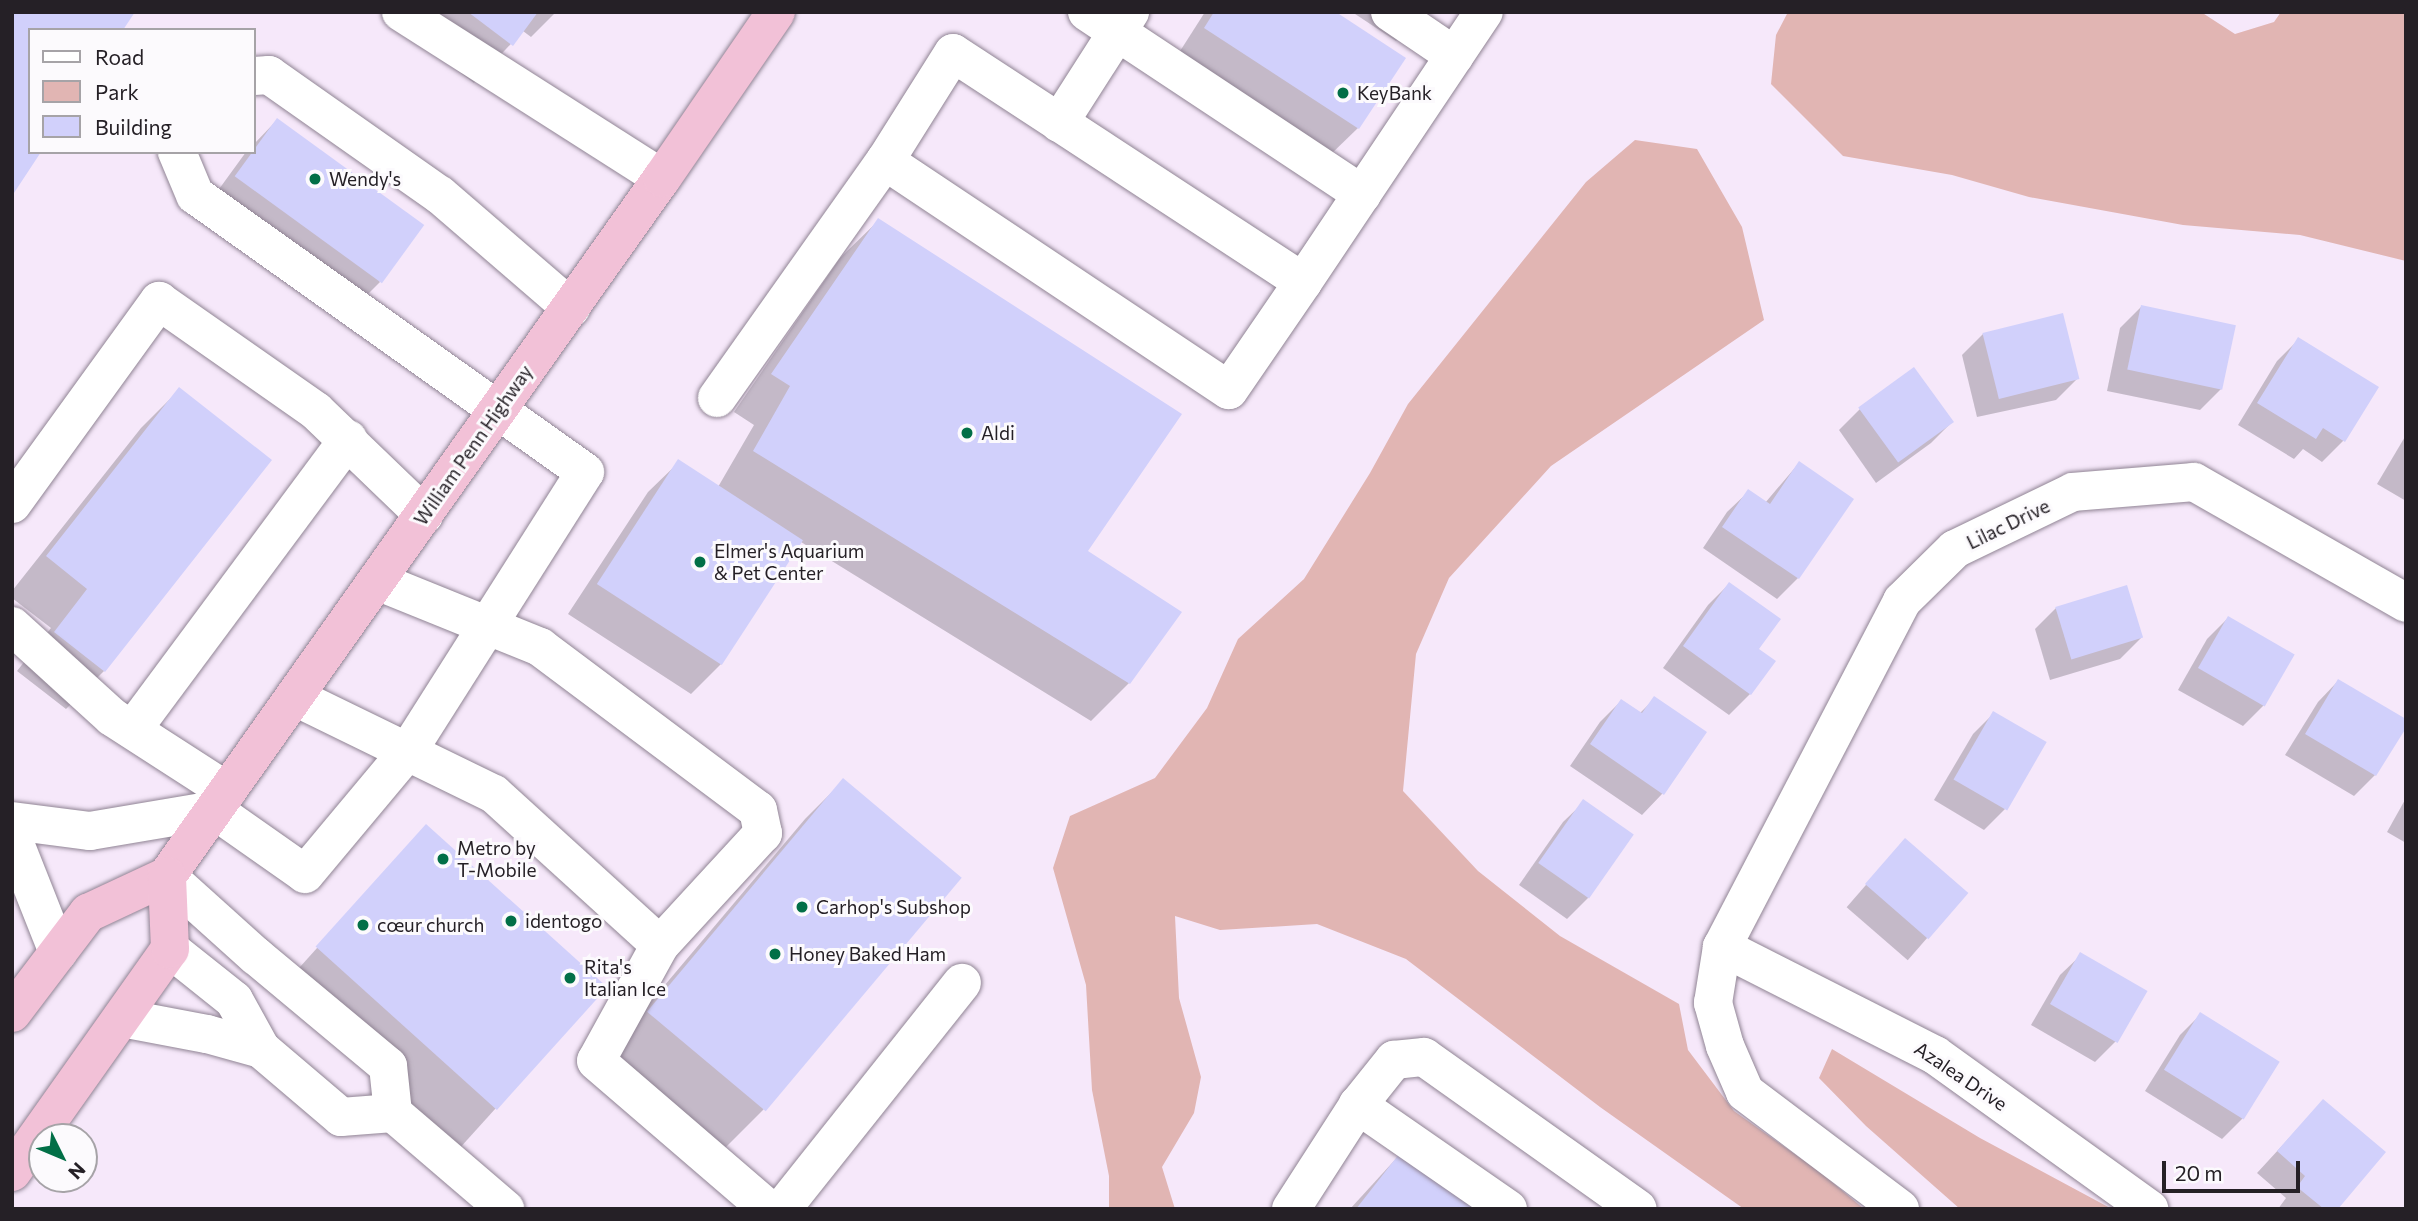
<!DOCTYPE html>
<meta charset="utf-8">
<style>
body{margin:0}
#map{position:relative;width:2418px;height:1221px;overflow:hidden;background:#f6e8fa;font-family:Commissioner,sans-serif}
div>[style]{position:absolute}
.green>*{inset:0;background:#e1b5b3}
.shadow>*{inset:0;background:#0003;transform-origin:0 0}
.building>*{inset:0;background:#d1d0fb;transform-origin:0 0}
.roads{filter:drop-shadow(0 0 2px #908494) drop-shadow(0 0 2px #908494)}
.minor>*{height:38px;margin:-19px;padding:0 19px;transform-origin:19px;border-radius:19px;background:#fff}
.highway>*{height:38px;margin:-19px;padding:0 19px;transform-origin:19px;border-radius:19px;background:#f2c1d7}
.dots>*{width:19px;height:19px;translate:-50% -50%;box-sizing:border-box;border:4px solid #fcfafd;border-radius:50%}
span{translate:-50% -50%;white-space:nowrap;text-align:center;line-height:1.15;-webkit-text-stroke:6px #fcfafd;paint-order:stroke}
.poi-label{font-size:19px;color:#252026}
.left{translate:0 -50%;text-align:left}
.street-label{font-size:19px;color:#252026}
.frame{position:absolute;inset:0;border:14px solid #252026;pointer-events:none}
.legend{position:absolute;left:28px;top:28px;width:228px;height:126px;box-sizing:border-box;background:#fcfafd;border:2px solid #a6a3a7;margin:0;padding:9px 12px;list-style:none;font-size:21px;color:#252026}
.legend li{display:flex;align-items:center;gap:14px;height:35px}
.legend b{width:35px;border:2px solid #a6a3a7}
.north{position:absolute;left:28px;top:1123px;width:70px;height:70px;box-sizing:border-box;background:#fcfafd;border:2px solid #a6a3a7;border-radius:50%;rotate:133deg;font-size:19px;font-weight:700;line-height:28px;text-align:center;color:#252026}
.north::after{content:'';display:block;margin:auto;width:24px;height:32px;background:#026f47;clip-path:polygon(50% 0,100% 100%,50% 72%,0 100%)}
.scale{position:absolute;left:2162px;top:1161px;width:138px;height:32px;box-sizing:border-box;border:4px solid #252026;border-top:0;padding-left:9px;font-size:21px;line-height:24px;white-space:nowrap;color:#252026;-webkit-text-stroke:5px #fcfafd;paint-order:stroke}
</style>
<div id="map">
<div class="green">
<div style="clip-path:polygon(1788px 12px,2201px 12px,2235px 34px,2274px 22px,2281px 12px,2406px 12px,2406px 261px,2300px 235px,2183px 225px,2029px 197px,1952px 175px,1843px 156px,1771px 84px,1776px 35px)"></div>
<div style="clip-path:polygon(1635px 140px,1697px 149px,1742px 227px,1764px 320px,1551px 466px,1449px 578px,1416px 654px,1403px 791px,1478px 871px,1560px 936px,1679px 1004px,1688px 1050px,1734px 1111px,1820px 1172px,1864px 1209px,1744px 1209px,1600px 1107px,1406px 959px,1317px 924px,1220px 930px,1175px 916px,1179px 998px,1201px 1077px,1194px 1113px,1162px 1167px,1175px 1209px,1109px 1209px,1109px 1176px,1092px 1090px,1086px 985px,1053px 868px,1070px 816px,1155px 778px,1207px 708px,1238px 639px,1304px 579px,1370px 473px,1408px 404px,1586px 182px)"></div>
<div style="clip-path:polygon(1832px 1049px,1980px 1138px,2112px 1209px,1960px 1209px,1866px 1126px,1819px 1078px)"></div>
</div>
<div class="shadow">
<div style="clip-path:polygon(379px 12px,556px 12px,531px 37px,523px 31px,474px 83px)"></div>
<div style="clip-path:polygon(1205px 12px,1333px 12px,1403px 58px,1358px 128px,1327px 158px,1175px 59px)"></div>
<div style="clip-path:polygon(1352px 12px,1425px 12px,1396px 41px)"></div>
<div style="clip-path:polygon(277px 120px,380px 282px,350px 312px,206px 207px,246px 152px,254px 152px,254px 144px)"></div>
<div style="clip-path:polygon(879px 220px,1085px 552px,1129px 683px,1091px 721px,801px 542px,721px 664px,691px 694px,568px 614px,648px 492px,679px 462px,718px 487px,754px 425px,734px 412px,840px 258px)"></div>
<div style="clip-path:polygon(2141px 307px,2221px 389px,2200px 410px,2107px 391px,2120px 328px)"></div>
<div style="clip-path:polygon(1983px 334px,2077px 379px,2056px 400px,1977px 417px,1962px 355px)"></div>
<div style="clip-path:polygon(2298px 340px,2376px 388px,2343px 441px,2322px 462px,2303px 449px,2294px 459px,2238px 425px,2277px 361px)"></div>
<div style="clip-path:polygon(179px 390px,104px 671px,66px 709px,17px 671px,51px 628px,12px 598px,12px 591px,141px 428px)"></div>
<div style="clip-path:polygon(1860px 409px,1952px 422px,1931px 443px,1876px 483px,1839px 430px)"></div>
<div style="clip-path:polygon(2406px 435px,2406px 501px,2377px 484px)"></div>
<div style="clip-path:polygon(1799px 463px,1798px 578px,1777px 599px,1703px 548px,1727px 512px,1748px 492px,1765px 503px)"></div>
<div style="clip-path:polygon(1729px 584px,1756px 650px,1750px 694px,1729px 715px,1663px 668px,1708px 605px)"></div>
<div style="clip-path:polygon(2056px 608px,2141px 638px,2120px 659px,2050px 680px,2035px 629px)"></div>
<div style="clip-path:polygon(2228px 618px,2264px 705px,2243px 726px,2178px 690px,2207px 639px)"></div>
<div style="clip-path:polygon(2338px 681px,2375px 775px,2354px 796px,2285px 755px,2318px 702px)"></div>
<div style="clip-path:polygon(1654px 699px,1704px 732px,1662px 794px,1642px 815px,1570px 766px,1600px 722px,1621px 701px,1639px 714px)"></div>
<div style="clip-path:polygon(1994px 713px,2005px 809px,1984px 830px,1934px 800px,1973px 734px)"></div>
<div style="clip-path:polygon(843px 781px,959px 878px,763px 1110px,725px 1148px,610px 1050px,805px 819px)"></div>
<div style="clip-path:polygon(2406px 798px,2406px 843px,2387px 832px)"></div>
<div style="clip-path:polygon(1584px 802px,1588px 898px,1567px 919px,1519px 885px,1563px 822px)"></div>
<div style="left:426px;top:827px;width:240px;height:217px;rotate:42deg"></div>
<div style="left:1905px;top:840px;width:81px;height:89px;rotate:41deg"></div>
<div style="clip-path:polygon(2081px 955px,2145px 992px,2116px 1041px,2095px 1062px,2031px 1025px,2060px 975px)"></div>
<div style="clip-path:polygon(2201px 1014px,2278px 1062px,2243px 1118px,2222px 1139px,2145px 1091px,2180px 1035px)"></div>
<div style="clip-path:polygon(2323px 1101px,2336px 1209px,2278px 1209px,2286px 1198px,2257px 1173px)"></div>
<div style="clip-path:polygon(1403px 1151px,1477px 1209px,1350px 1209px)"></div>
</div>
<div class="building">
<div style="clip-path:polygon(12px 12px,135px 12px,123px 30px,30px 30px,30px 152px,41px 152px,12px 196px)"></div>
<div style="clip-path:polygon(468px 12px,538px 12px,513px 46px)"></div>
<div style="clip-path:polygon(1214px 12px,1336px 12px,1406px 58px,1359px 129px,1204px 28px)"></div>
<div style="left:277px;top:118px;width:182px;height:72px;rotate:36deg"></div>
<div style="clip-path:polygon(878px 218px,1182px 414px,1088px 551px,1182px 612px,1130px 684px,753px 451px,790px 386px,771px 374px)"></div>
<div style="left:2141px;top:305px;width:97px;height:66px;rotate:12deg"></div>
<div style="left:2063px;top:313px;width:68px;height:83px;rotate:76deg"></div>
<div style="clip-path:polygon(2298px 337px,2379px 387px,2345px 442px,2323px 428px,2316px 439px,2257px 403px)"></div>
<div style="left:1914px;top:367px;width:68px;height:69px;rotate:54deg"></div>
<div style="clip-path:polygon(179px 387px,272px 460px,105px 672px,54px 632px,87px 589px,46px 556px)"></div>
<div style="left:678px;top:459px;width:149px;height:149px;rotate:33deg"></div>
<div style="clip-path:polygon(1799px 461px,1854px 499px,1799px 579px,1722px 527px,1748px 489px,1770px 504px)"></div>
<div style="clip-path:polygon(1729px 582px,1781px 619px,1759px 649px,1776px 661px,1751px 695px,1683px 646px)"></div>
<div style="left:2127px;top:585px;width:55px;height:75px;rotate:73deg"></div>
<div style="left:2228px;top:616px;width:77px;height:60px;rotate:30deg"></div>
<div style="clip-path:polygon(2338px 679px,2406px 719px,2406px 728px,2376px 776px,2305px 734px)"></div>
<div style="clip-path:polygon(1654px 696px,1707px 732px,1664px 795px,1590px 744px,1621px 699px,1642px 713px)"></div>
<div style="left:1993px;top:711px;width:62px;height:79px;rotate:30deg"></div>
<div style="left:843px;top:778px;width:155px;height:305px;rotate:40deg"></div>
<div style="left:1583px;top:799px;width:62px;height:78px;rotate:35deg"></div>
<div style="left:426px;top:824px;width:244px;height:165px;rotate:42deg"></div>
<div style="left:1905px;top:838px;width:84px;height:61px;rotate:41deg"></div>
<div style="left:2080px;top:952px;width:78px;height:60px;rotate:30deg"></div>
<div style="left:2200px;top:1012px;width:94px;height:68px;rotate:32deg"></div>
<div style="clip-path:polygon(2323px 1099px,2386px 1152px,2338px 1209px,2324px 1209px,2297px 1187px,2305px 1176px,2277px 1151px)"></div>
<div style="clip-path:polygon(1403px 1149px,1480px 1209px,1356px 1209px)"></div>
</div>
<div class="roads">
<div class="minor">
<div style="left:401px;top:12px;width:309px;rotate:32.5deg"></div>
<div style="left:1087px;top:12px;width:330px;rotate:33.5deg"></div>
<div style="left:1390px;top:12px;width:78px;rotate:34.1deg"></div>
<div style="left:254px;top:76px;width:15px;rotate:-4deg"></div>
<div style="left:269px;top:75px;width:209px;rotate:35.1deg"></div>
<div style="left:440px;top:195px;width:173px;rotate:40.8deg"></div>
<div style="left:1059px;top:123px;width:132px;rotate:-57.4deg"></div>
<div style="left:1303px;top:282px;width:418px;rotate:-146.8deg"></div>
<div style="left:953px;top:53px;width:128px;rotate:122.2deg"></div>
<div style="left:885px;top:161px;width:413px;rotate:33.7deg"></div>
<div style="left:1229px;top:390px;width:131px;rotate:-55.6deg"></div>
<div style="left:1303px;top:282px;width:325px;rotate:-56.2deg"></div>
<div style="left:717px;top:398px;width:291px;rotate:-54.7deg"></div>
<div style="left:12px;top:504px;width:251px;rotate:-54.1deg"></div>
<div style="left:159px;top:301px;width:192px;rotate:35deg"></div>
<div style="left:316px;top:411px;width:150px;rotate:43.9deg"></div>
<div style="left:377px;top:581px;width:176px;rotate:22deg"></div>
<div style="left:540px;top:647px;width:272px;rotate:36.8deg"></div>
<div style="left:758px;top:810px;width:24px;rotate:78deg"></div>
<div style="left:763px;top:833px;width:152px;rotate:132.6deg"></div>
<div style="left:660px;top:945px;width:132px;rotate:118.9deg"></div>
<div style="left:596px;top:1061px;width:227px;rotate:40.7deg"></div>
<div style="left:12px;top:626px;width:135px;rotate:42.3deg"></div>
<div style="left:112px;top:717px;width:137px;rotate:32.8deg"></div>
<div style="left:295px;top:697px;width:221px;rotate:26deg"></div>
<div style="left:494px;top:794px;width:224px;rotate:42.3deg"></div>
<div style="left:133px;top:729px;width:361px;rotate:-53.4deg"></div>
<div style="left:12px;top:821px;width:79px;rotate:7.3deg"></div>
<div style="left:90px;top:831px;width:126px;rotate:-9.6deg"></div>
<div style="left:214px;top:810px;width:111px;rotate:35.1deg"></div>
<div style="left:305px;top:874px;width:160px;rotate:-50.1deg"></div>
<div style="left:408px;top:751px;width:330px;rotate:-57.6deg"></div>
<div style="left:585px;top:472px;width:478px;rotate:-144.6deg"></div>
<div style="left:195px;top:195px;width:47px;rotate:-112.7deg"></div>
<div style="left:12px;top:836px;width:125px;rotate:68.4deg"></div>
<div style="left:167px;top:876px;width:120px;rotate:42deg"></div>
<div style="left:256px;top:956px;width:172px;rotate:39.8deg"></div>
<div style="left:388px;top:1066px;width:47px;rotate:83.9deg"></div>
<div style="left:393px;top:1113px;width:148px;rotate:40.6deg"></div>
<div style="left:1722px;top:947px;width:239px;rotate:26.9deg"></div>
<div style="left:1935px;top:1055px;width:264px;rotate:35.7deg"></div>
<div style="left:170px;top:949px;width:82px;rotate:38.6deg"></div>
<div style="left:234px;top:1000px;width:56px;rotate:61.1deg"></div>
<div style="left:261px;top:1049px;width:105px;rotate:40.4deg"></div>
<div style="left:341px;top:1117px;width:52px;rotate:-4.4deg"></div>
<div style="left:122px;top:1018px;width:86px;rotate:10.7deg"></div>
<div style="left:207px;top:1034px;width:56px;rotate:15.5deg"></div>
<div style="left:782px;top:1209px;width:289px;rotate:-51.5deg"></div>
<div style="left:1291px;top:1209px;width:124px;rotate:-57.2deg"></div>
<div style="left:1508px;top:1209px;width:183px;rotate:-145.3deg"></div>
<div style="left:1358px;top:1105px;width:58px;rotate:-51.3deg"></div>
<div style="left:1394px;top:1060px;width:30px;rotate:-6deg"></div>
<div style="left:1424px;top:1057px;width:262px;rotate:35.4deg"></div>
<div style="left:1900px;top:1209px;width:194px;rotate:-143deg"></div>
<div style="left:1745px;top:1092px;width:50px;rotate:-113.5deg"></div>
<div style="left:1725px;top:1046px;width:45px;rotate:-105.6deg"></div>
<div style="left:1713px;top:1003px;width:57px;rotate:-80.9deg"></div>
<div style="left:1722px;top:947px;width:390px;rotate:-62.5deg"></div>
<div style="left:1902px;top:601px;width:74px;rotate:-44.5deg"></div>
<div style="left:1955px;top:549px;width:131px;rotate:-25.8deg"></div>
<div style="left:2073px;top:492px;width:121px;rotate:-4.7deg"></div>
<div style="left:2194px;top:482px;width:244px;rotate:29.7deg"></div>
</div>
<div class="highway">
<div style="left:12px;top:1013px;width:126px;rotate:-52.8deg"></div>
<div style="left:88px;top:913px;width:87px;rotate:-25.1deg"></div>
<div style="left:167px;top:876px;width:856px;rotate:-54.66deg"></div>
<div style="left:662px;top:178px;width:201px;rotate:-55.5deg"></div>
<div style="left:12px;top:1172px;width:273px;rotate:-54.7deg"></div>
<div style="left:170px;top:949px;width:73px;rotate:-92.4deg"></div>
</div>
</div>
<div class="dots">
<div style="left:1343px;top:93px;background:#026f47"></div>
<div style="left:315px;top:179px;background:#026f47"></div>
<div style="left:967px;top:433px;background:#026f47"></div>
<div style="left:700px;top:562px;background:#026f47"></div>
<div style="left:443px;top:859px;background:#026f47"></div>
<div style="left:802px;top:907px;background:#026f47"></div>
<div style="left:511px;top:921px;background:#026f47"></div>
<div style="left:363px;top:925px;background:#026f47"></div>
<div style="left:775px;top:954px;background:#026f47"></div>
<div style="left:570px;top:978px;background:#026f47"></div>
</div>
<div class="poi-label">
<span class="left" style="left:1357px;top:93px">KeyBank</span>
<span class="left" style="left:329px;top:179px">Wendy's</span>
<span class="left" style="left:981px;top:433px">Aldi</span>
<span class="left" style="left:714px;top:562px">Elmer's Aquarium<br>&amp; Pet Center</span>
<span class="left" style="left:457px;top:859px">Metro by<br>T-Mobile</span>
<span class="left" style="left:816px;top:907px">Carhop's Subshop</span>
<span class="left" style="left:525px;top:921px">identogo</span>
<span class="left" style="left:377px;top:925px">cœur church</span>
<span class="left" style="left:789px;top:954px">Honey Baked Ham</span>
<span class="left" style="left:584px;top:978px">Rita's<br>Italian Ice</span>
</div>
<div class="street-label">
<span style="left:473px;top:445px;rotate:-55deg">William Penn Highway</span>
<span style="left:2008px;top:524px;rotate:-26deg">Lilac Drive</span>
<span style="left:1961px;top:1076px;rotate:34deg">Azalea Drive</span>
</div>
<div class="frame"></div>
<ul class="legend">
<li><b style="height:9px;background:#fff"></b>Road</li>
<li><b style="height:19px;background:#e1b5b3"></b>Park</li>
<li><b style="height:19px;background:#d1d0fb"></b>Building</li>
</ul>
<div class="north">N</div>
<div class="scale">20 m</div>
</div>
